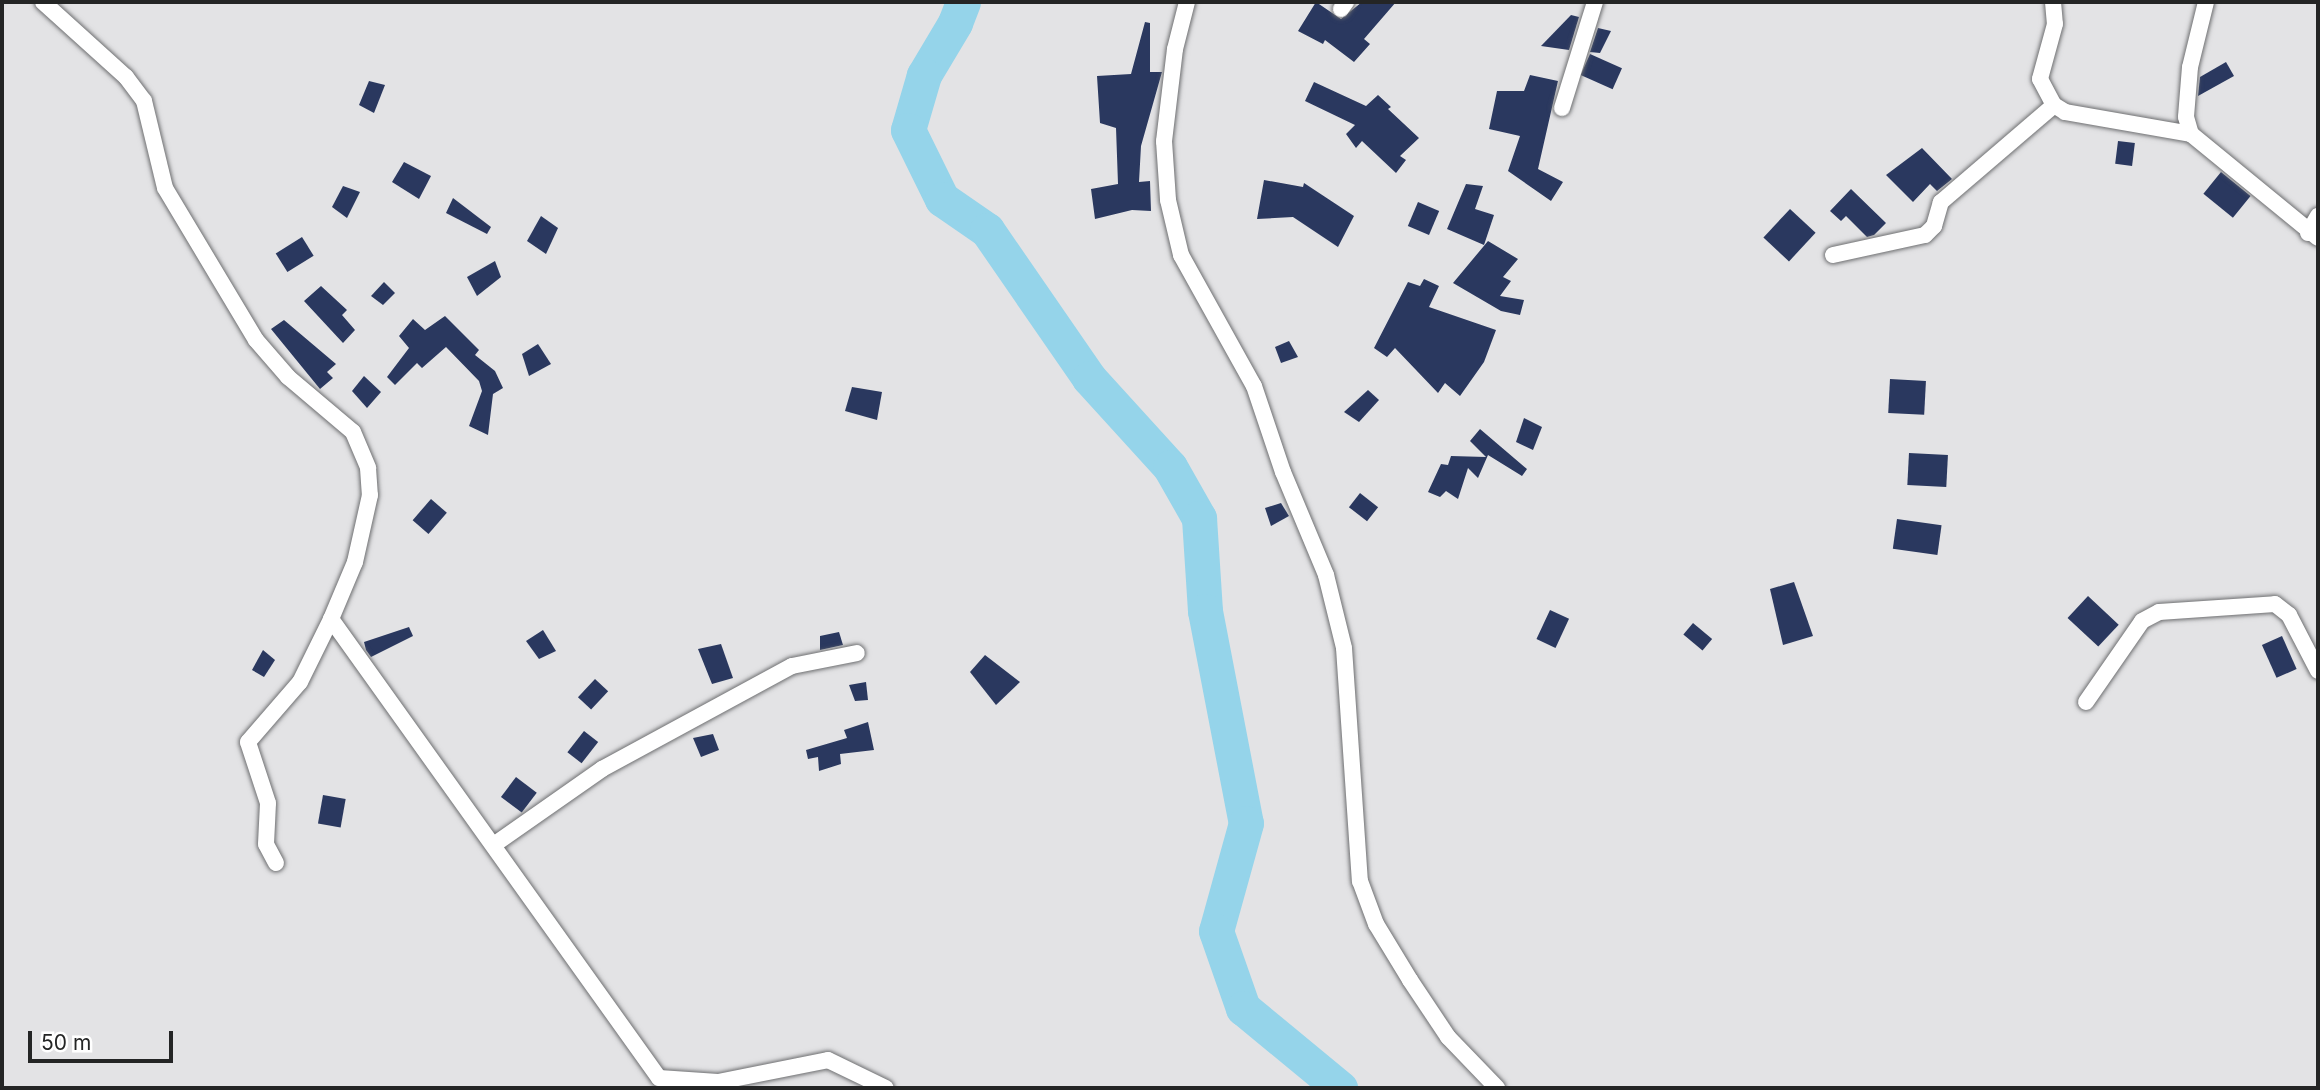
<!DOCTYPE html>
<style>
body{margin:0}
#map{position:relative;width:2320px;height:1090px;overflow:hidden;background:#e3e3e5;font-family:Inter,sans-serif}
div>[style]{position:absolute}
.river>*{height:35px;margin:-17.5px;padding:0 17.5px;transform-origin:17.5px;border-radius:17.5px;background:#95d4ea}
.building>*{inset:0;background:#2a385f;transform-origin:0 0}
.roads{filter:drop-shadow(0 0 2px #6e6f71) drop-shadow(0 0 2px #6e6f71)}
.minor>*{height:16px;margin:-8px;padding:0 8px;transform-origin:8px;border-radius:8px;background:#fff}
span{translate:-50% -50%;white-space:nowrap;text-align:center;line-height:1.15;-webkit-text-stroke:7px #fff;paint-order:stroke}
.frame{position:absolute;inset:0;border:4px solid #242525;pointer-events:none}
.scale{position:absolute;left:28px;top:1031px;width:145px;height:32px;box-sizing:border-box;border:4px solid #242525;border-top:0;padding-left:9px;font-size:21px;line-height:24px;white-space:nowrap;color:#242525;-webkit-text-stroke:5px #fff;paint-order:stroke}
</style>
<div id="map">
<div class="river">
<div style="left:963px;top:2px;width:22px;rotate:111deg"></div>
<div style="left:955px;top:23px;width:61px;rotate:120.8deg"></div>
<div style="left:924px;top:75px;width:57px;rotate:106.2deg"></div>
<div style="left:908px;top:130px;width:77px;rotate:63.8deg"></div>
<div style="left:942px;top:199px;width:55px;rotate:34.6deg"></div>
<div style="left:987px;top:230px;width:180px;rotate:55.4deg"></div>
<div style="left:1089px;top:378px;width:120px;rotate:47.7deg"></div>
<div style="left:1170px;top:467px;width:59px;rotate:60.4deg"></div>
<div style="left:1199px;top:518px;width:93px;rotate:86.3deg"></div>
<div style="left:1205px;top:611px;width:216px;rotate:79.1deg"></div>
<div style="left:1246px;top:823px;width:112px;rotate:105.5deg"></div>
<div style="left:1216px;top:931px;width:82px;rotate:70.7deg"></div>
<div style="left:1243px;top:1008px;width:126px;rotate:39.5deg"></div>
</div>
<div class="building">
<div style="clip-path:polygon(1316px 2px,1341px 19px,1362px 2px,1396px 2px,1364px 39px,1370px 44px,1354px 62px,1325px 40px,1323px 44px,1298px 31px)"></div>
<div style="clip-path:polygon(1571px 15px,1579px 17px,1569px 50px,1541px 46px)"></div>
<div style="clip-path:polygon(1145px 22px,1150px 23px,1150px 72px,1162px 72px,1141px 146px,1139px 182px,1150px 181px,1151px 211px,1132px 210px,1095px 219px,1091px 189px,1118px 184px,1116px 128px,1100px 123px,1097px 76px,1131px 74px)"></div>
<div style="clip-path:polygon(1598px 28px,1611px 31px,1600px 53px,1590px 52px)"></div>
<div style="left:1590px;top:54px;width:35px;height:23px;rotate:24deg"></div>
<div style="clip-path:polygon(2226px 62px,2234px 76px,2198px 96px,2200px 77px)"></div>
<div style="clip-path:polygon(1530px 75px,1558px 81px,1538px 169px,1563px 182px,1551px 201px,1508px 171px,1520px 136px,1489px 129px,1497px 91px,1524px 91px)"></div>
<div style="clip-path:polygon(369px 81px,385px 85px,374px 113px,359px 105px)"></div>
<div style="clip-path:polygon(1314px 82px,1366px 106px,1378px 95px,1391px 107px,1388px 109px,1419px 138px,1400px 156px,1406px 160px,1396px 173px,1362px 141px,1356px 148px,1346px 134px,1355px 125px,1305px 101px)"></div>
<div style="left:2118px;top:141px;width:17px;height:23px;rotate:7deg"></div>
<div style="clip-path:polygon(1922px 148px,1952px 179px,1937px 191px,1930px 184px,1913px 202px,1886px 175px)"></div>
<div style="clip-path:polygon(404px 162px,431px 176px,419px 199px,392px 182px)"></div>
<div style="left:2221px;top:172px;width:38px;height:28px;rotate:39deg"></div>
<div style="clip-path:polygon(1264px 180px,1303px 187px,1304px 183px,1354px 216px,1338px 247px,1293px 217px,1257px 219px)"></div>
<div style="clip-path:polygon(1466px 184px,1483px 186px,1475px 209px,1494px 215px,1484px 245px,1447px 229px)"></div>
<div style="clip-path:polygon(343px 186px,360px 192px,347px 218px,332px 207px)"></div>
<div style="clip-path:polygon(1851px 189px,1886px 223px,1874px 235px,1867px 237px,1846px 216px,1841px 221px,1830px 211px)"></div>
<div style="clip-path:polygon(453px 198px,491px 227px,487px 234px,446px 213px)"></div>
<div style="left:1418px;top:202px;width:23px;height:26px;rotate:23deg"></div>
<div style="left:1790px;top:209px;width:35px;height:39px;rotate:43deg"></div>
<div style="clip-path:polygon(541px 216px,558px 228px,546px 254px,527px 241px)"></div>
<div style="left:302px;top:237px;width:22px;height:31px;rotate:58deg"></div>
<div style="clip-path:polygon(1488px 241px,1518px 259px,1503px 277px,1511px 281px,1500px 296px,1524px 300px,1520px 315px,1501px 311px,1453px 283px)"></div>
<div style="clip-path:polygon(495px 261px,501px 277px,477px 296px,467px 277px)"></div>
<div style="clip-path:polygon(1424px 279px,1439px 286px,1429px 307px,1496px 330px,1484px 362px,1460px 396px,1445px 383px,1438px 393px,1395px 348px,1387px 357px,1374px 348px,1408px 282px,1420px 286px)"></div>
<div style="clip-path:polygon(384px 282px,395px 293px,383px 305px,371px 296px)"></div>
<div style="clip-path:polygon(321px 286px,347px 310px,342px 315px,355px 330px,343px 343px,304px 301px)"></div>
<div style="clip-path:polygon(445px 316px,479px 350px,475px 355px,495px 371px,503px 388px,493px 394px,488px 435px,469px 426px,482px 391px,479px 381px,446px 347px,422px 368px,417px 363px,395px 385px,387px 377px,409px 348px,399px 336px,413px 319px,425px 330px)"></div>
<div style="clip-path:polygon(284px 320px,336px 364px,327px 372px,333px 378px,320px 389px,271px 329px)"></div>
<div style="clip-path:polygon(1289px 341px,1298px 357px,1281px 363px,1275px 347px)"></div>
<div style="clip-path:polygon(538px 344px,551px 364px,529px 376px,522px 354px)"></div>
<div style="clip-path:polygon(364px 376px,381px 392px,367px 408px,352px 391px)"></div>
<div style="left:1890px;top:379px;width:36px;height:34px;rotate:3deg"></div>
<div style="clip-path:polygon(852px 387px,882px 392px,877px 420px,845px 411px)"></div>
<div style="clip-path:polygon(1368px 390px,1379px 400px,1359px 422px,1344px 412px)"></div>
<div style="clip-path:polygon(1524px 418px,1542px 427px,1533px 450px,1516px 442px)"></div>
<div style="clip-path:polygon(1480px 429px,1527px 469px,1522px 476px,1488px 455px,1478px 478px,1468px 468px,1458px 499px,1446px 491px,1440px 497px,1428px 492px,1441px 464px,1448px 465px,1451px 456px,1486px 457px,1470px 441px)"></div>
<div style="left:1909px;top:453px;width:39px;height:32px;rotate:3deg"></div>
<div style="left:1360px;top:493px;width:23px;height:18px;rotate:38deg"></div>
<div style="left:431px;top:499px;width:21px;height:28px;rotate:41deg"></div>
<div style="clip-path:polygon(1281px 503px,1289px 516px,1271px 526px,1265px 508px)"></div>
<div style="left:1897px;top:519px;width:45px;height:30px;rotate:8deg"></div>
<div style="clip-path:polygon(1794px 582px,1813px 636px,1783px 645px,1770px 589px)"></div>
<div style="left:2088px;top:596px;width:42px;height:30px;rotate:43deg"></div>
<div style="left:1550px;top:610px;width:21px;height:32px;rotate:25deg"></div>
<div style="left:1693px;top:623px;width:25px;height:15px;rotate:40deg"></div>
<div style="clip-path:polygon(409px 627px,413px 636px,371px 657px,366px 650px,364px 642px)"></div>
<div style="clip-path:polygon(543px 630px,556px 651px,539px 659px,526px 641px)"></div>
<div style="clip-path:polygon(839px 632px,843px 645px,820px 650px,820px 636px)"></div>
<div style="left:2282px;top:636px;width:36px;height:22px;rotate:66deg"></div>
<div style="clip-path:polygon(721px 644px,733px 678px,712px 684px,698px 649px)"></div>
<div style="clip-path:polygon(263px 650px,275px 660px,264px 677px,252px 670px)"></div>
<div style="clip-path:polygon(985px 655px,1020px 682px,996px 705px,970px 672px)"></div>
<div style="left:595px;top:679px;width:18px;height:25px;rotate:43deg"></div>
<div style="clip-path:polygon(866px 682px,868px 700px,855px 701px,849px 685px)"></div>
<div style="clip-path:polygon(868px 722px,874px 750px,840px 754px,841px 764px,819px 771px,818px 757px,808px 759px,806px 750px,847px 738px,844px 730px)"></div>
<div style="left:584px;top:731px;width:18px;height:27px;rotate:38deg"></div>
<div style="clip-path:polygon(713px 734px,719px 750px,701px 757px,693px 738px)"></div>
<div style="left:516px;top:777px;width:26px;height:25px;rotate:37deg"></div>
<div style="left:323px;top:795px;width:23px;height:29px;rotate:10deg"></div>
</div>
<div class="roads">
<div class="minor">
<div style="left:43px;top:2px;width:112px;rotate:42.1deg"></div>
<div style="left:126px;top:77px;width:30px;rotate:53deg"></div>
<div style="left:144px;top:101px;width:89px;rotate:76.4deg"></div>
<div style="left:165px;top:188px;width:177px;rotate:59.1deg"></div>
<div style="left:256px;top:340px;width:49px;rotate:49.1deg"></div>
<div style="left:288px;top:377px;width:85px;rotate:40.2deg"></div>
<div style="left:353px;top:432px;width:39px;rotate:67deg"></div>
<div style="left:368px;top:468px;width:27px;rotate:86deg"></div>
<div style="left:370px;top:495px;width:69px;rotate:102.6deg"></div>
<div style="left:355px;top:562px;width:62px;rotate:112.8deg"></div>
<div style="left:331px;top:619px;width:564px;rotate:54.45deg"></div>
<div style="left:659px;top:1078px;width:59px;rotate:3.9deg"></div>
<div style="left:718px;top:1082px;width:112px;rotate:-11.3deg"></div>
<div style="left:828px;top:1060px;width:64px;rotate:25.8deg"></div>
<div style="left:1187px;top:2px;width:49px;rotate:104.3deg"></div>
<div style="left:1175px;top:49px;width:93px;rotate:96.8deg"></div>
<div style="left:1164px;top:141px;width:59px;rotate:86.1deg"></div>
<div style="left:1168px;top:200px;width:57px;rotate:76.7deg"></div>
<div style="left:1181px;top:255px;width:150px;rotate:60.9deg"></div>
<div style="left:1254px;top:386px;width:91px;rotate:71.4deg"></div>
<div style="left:1283px;top:472px;width:112px;rotate:67.3deg"></div>
<div style="left:1326px;top:575px;width:75px;rotate:76.1deg"></div>
<div style="left:1344px;top:648px;width:234px;rotate:86.1deg"></div>
<div style="left:1360px;top:881px;width:46px;rotate:69.6deg"></div>
<div style="left:1376px;top:924px;width:66px;rotate:58.7deg"></div>
<div style="left:1410px;top:980px;width:69px;rotate:56.3deg"></div>
<div style="left:1448px;top:1037px;width:71px;rotate:46.1deg"></div>
<div style="left:2053px;top:2px;width:22px;rotate:85deg"></div>
<div style="left:2055px;top:24px;width:57px;rotate:105.3deg"></div>
<div style="left:2040px;top:79px;width:30px;rotate:62deg"></div>
<div style="left:2054px;top:105px;width:13px;rotate:32deg"></div>
<div style="left:2065px;top:112px;width:128px;rotate:9.9deg"></div>
<div style="left:2206px;top:2px;width:67px;rotate:103.8deg"></div>
<div style="left:2190px;top:67px;width:50px;rotate:94.6deg"></div>
<div style="left:2186px;top:117px;width:18px;rotate:74deg"></div>
<div style="left:2191px;top:134px;width:164px;rotate:39.3deg"></div>
<div style="left:1341px;top:9px;width:9px;rotate:-54deg"></div>
<div style="left:1562px;top:108px;width:111px;rotate:-72.7deg"></div>
<div style="left:2308px;top:233px;width:20px;rotate:-60deg"></div>
<div style="left:1833px;top:255px;width:94px;rotate:-12.3deg"></div>
<div style="left:1925px;top:235px;width:13px;rotate:-45deg"></div>
<div style="left:1934px;top:226px;width:25px;rotate:-74deg"></div>
<div style="left:1941px;top:202px;width:149px;rotate:-40.6deg"></div>
<div style="left:2086px;top:702px;width:98px;rotate:-55.3deg"></div>
<div style="left:2142px;top:621px;width:19px;rotate:-28deg"></div>
<div style="left:2159px;top:612px;width:116px;rotate:-3.9deg"></div>
<div style="left:2275px;top:604px;width:18px;rotate:38deg"></div>
<div style="left:2289px;top:615px;width:63px;rotate:62.6deg"></div>
<div style="left:495px;top:844px;width:131px;rotate:-35deg"></div>
<div style="left:602px;top:769px;width:216px;rotate:-28.5deg"></div>
<div style="left:792px;top:666px;width:66px;rotate:-11.3deg"></div>
<div style="left:276px;top:863px;width:21px;rotate:-118deg"></div>
<div style="left:266px;top:844px;width:41px;rotate:-87.2deg"></div>
<div style="left:268px;top:803px;width:64px;rotate:-108.2deg"></div>
<div style="left:248px;top:742px;width:79px;rotate:-49.1deg"></div>
<div style="left:300px;top:682px;width:70px;rotate:-63.8deg"></div>
</div>
</div>
<div class="frame"></div>
<div class="scale">50 m</div>
</div>
